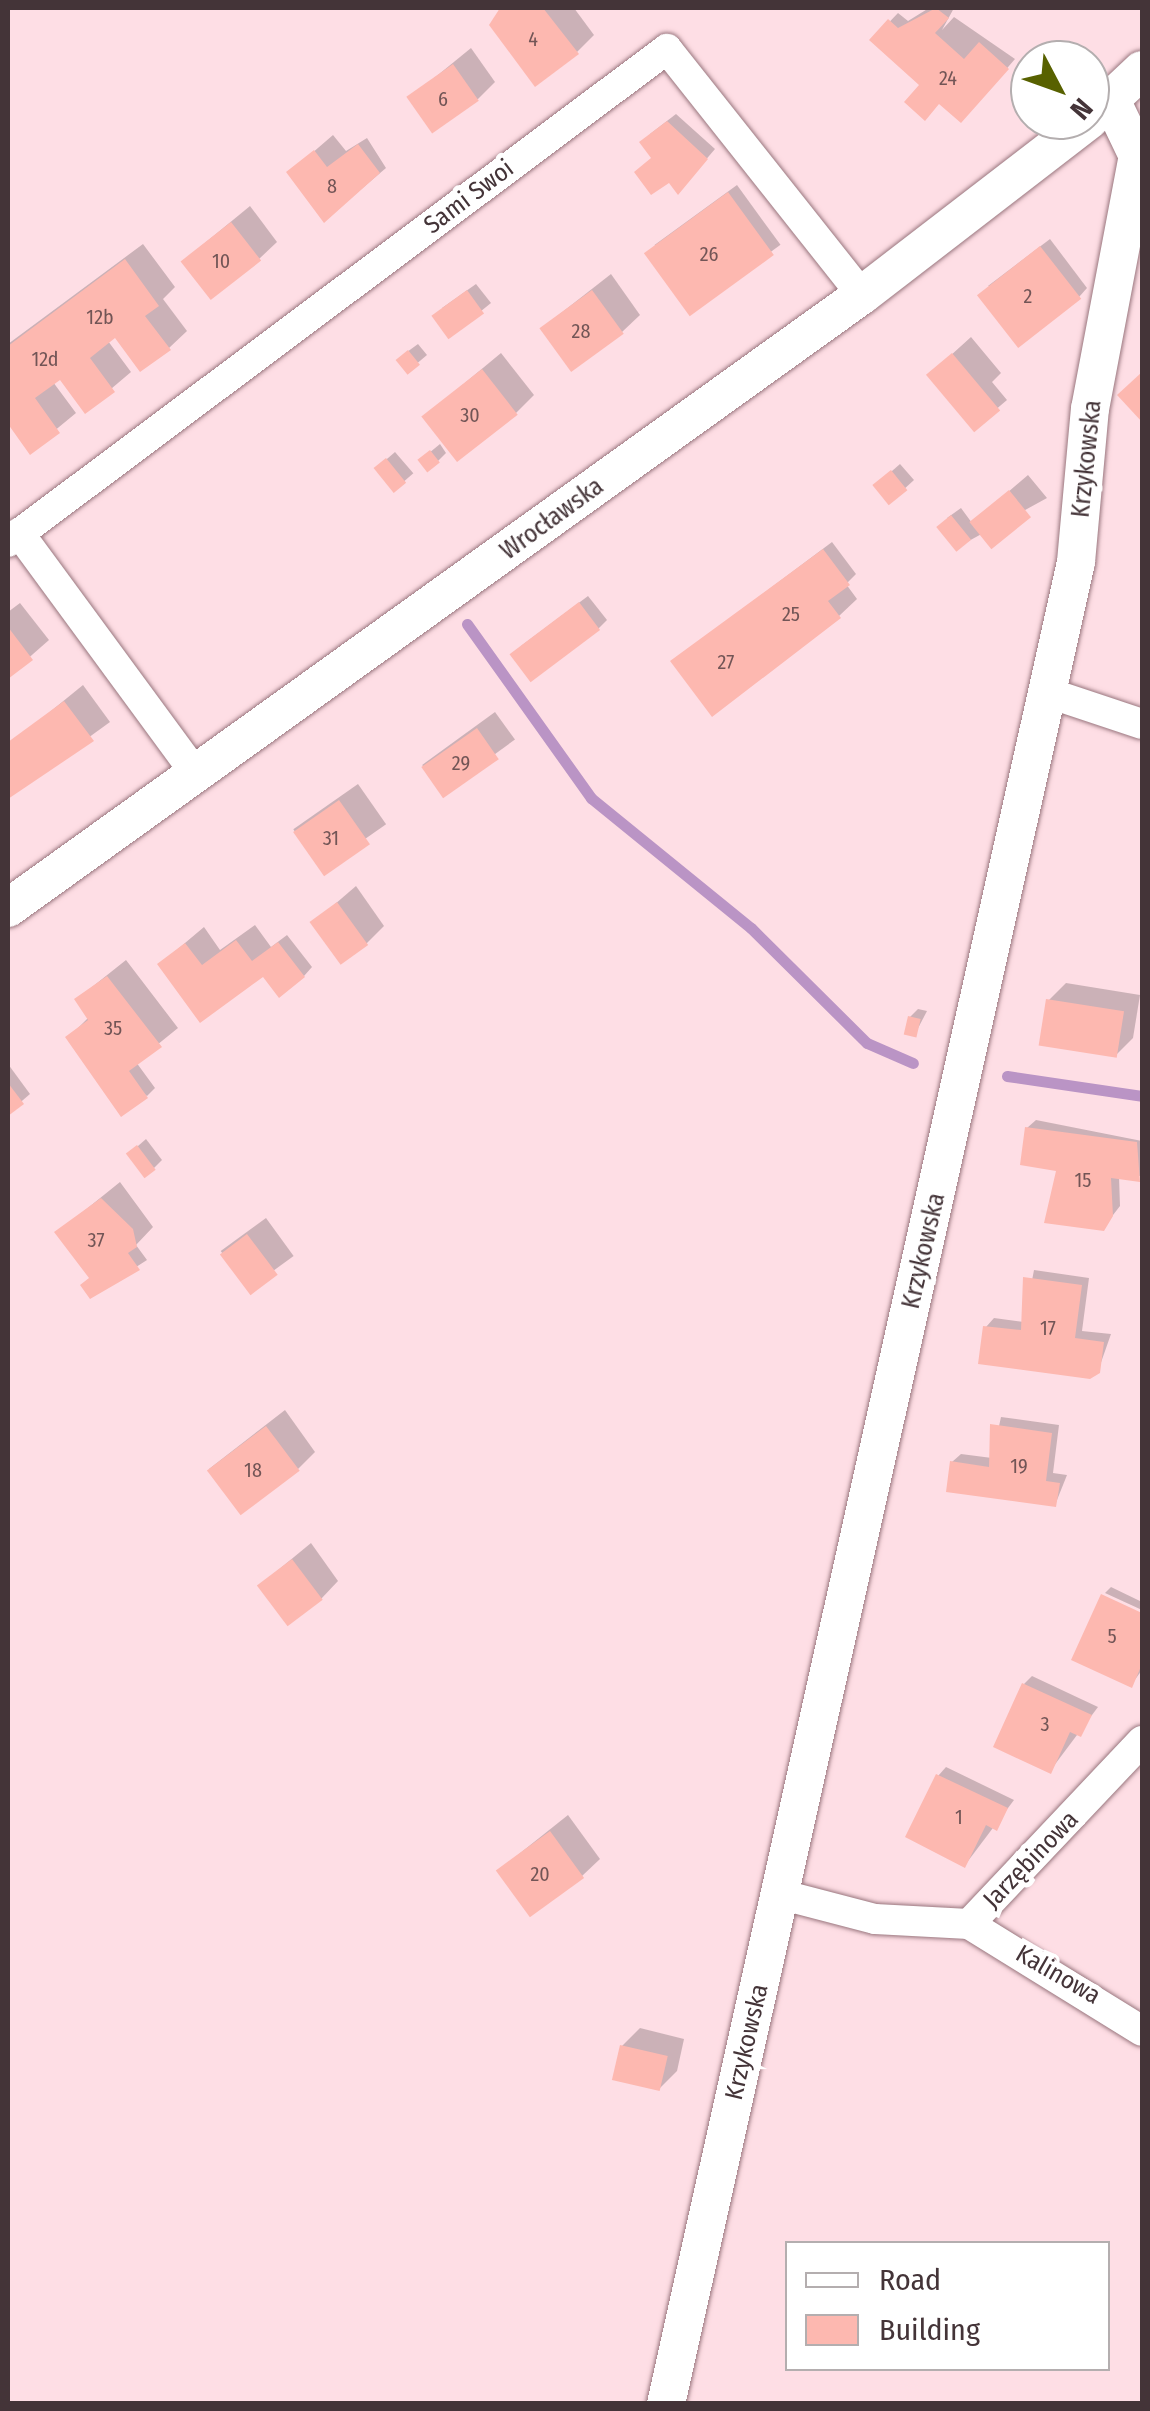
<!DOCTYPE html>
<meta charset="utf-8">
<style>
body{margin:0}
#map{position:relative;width:1150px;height:2411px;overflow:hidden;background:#fedee5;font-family:"Fira Sans Condensed",sans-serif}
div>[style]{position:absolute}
.shadow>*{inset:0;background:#0003;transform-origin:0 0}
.stream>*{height:11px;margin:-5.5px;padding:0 5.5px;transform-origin:5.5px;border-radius:5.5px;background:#ba94c5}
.building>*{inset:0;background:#fdb8b0;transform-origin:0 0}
.roads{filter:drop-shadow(0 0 2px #99767e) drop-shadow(0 0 2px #99767e)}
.minor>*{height:30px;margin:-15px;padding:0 15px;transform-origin:15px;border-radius:15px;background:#fff}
.tertiary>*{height:38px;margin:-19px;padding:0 19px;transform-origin:19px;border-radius:19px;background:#fff}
span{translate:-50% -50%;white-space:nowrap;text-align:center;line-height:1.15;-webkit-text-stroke:10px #fff;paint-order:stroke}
.number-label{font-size:20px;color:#725556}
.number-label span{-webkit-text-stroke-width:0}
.street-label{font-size:25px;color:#443438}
.frame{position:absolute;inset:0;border:10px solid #443438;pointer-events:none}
.legend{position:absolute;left:785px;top:2241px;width:325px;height:130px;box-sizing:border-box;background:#fff;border:2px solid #b4aeaf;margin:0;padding:12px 18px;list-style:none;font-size:30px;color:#443438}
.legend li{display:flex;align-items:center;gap:20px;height:50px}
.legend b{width:50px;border:2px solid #b4aeaf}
.north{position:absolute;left:1010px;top:40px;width:100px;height:100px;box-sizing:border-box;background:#fff;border:2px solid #b4aeaf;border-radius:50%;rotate:131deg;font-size:28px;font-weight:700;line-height:40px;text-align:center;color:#443438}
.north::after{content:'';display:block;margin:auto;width:35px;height:45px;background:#586100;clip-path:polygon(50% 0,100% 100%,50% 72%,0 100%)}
</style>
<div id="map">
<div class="shadow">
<div style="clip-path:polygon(503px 8px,574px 8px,594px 35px,577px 52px)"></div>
<div style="clip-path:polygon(929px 8px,954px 8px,942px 30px,954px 17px,1015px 59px,978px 102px,922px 85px,872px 40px,898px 13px,908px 21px)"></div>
<div style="clip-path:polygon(471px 48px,495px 82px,478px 99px,411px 97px)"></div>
<div style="clip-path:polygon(676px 114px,715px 149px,686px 183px,654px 157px,650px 134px)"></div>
<div style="clip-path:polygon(333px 135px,346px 151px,367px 138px,386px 168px,325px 220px,289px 173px)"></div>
<div style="left:737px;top:185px;width:74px;height:102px;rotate:54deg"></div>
<div style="clip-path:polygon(250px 206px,277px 242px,259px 259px,183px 261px)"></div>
<div style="clip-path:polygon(1050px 239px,1087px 288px,1079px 297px,988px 286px)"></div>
<div style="clip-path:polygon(143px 244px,175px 287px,163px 299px,187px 331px,169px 348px,116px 335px,108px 341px,131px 372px,85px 411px,60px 376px,53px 382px,76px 413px,30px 451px,8px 420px,8px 344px)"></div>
<div style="clip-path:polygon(611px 274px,640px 315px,622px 332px,542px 328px)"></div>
<div style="clip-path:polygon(476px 284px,491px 303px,449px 337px,442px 308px)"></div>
<div style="clip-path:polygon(971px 337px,1001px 373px,992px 382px,1007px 400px,974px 428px,929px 375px)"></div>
<div style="clip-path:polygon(418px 344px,427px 355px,408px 371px,407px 352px)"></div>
<div style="clip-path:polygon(501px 353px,534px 395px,516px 413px,425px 416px)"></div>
<div style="clip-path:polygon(440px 444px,446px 453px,438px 461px,429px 453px)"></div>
<div style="left:395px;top:452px;width:28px;height:13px;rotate:49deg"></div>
<div style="clip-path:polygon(900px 464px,914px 480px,890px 502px,884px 478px)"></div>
<div style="clip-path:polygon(1028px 475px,1047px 498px,956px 548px,947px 518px,961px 508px,972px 523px)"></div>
<div style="clip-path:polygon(832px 542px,856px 574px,846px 584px,857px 599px,839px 616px,673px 661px)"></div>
<div style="clip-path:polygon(588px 596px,607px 620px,598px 629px,521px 646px)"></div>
<div style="clip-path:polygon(20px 603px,49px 640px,8px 676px,8px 612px)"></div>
<div style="clip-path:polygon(83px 685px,110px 722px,8px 796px,8px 746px)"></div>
<div style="left:495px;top:712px;width:34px;height:90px;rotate:54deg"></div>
<div style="left:358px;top:784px;width:49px;height:79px;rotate:55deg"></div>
<div style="clip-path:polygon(356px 886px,384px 926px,366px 944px,313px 923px)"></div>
<div style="clip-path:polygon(255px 925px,271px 947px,287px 935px,312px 967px,304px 976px,160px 964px,204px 927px,220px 950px)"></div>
<div style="clip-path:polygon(126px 960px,178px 1028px,136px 1062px,155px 1088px,147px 1096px,69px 1037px,89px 1017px,77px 999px)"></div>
<div style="clip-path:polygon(1066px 983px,1140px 995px,1133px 1038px,1116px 1055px,1049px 1000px)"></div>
<div style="clip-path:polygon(918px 1009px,927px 1011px,915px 1034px,910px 1017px)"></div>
<div style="clip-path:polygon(8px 1064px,30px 1094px,8px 1113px)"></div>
<div style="clip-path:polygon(1036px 1120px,1142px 1141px,1142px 1176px,1119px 1176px,1120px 1206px,1103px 1228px,1027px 1128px)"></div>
<div style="clip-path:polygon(146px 1139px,162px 1160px,154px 1168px,130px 1153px)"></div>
<div style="clip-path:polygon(120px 1182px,153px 1227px,136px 1245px,147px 1260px,91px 1296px,91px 1278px,58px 1232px)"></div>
<div style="left:266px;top:1218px;width:47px;height:56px;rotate:54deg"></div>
<div style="clip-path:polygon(1034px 1270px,1089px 1278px,1082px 1331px,1111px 1334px,1098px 1371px,986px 1327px,994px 1318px,1024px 1322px)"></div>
<div style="clip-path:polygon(285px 1410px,315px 1452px,298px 1469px,209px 1469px)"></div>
<div style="clip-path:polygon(1001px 1417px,1059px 1425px,1053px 1473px,1067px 1475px,1055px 1505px,952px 1462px,961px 1454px,992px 1458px)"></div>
<div style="clip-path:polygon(311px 1543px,338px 1581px,321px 1599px,260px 1585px)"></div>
<div style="clip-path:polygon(1111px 1587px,1142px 1602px,1142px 1610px,1105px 1593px)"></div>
<div style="clip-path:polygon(1103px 1598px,1142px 1616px,1142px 1670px,1131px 1685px)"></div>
<div style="clip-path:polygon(1032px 1676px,1098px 1707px,1050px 1771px,1024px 1684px)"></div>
<div style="clip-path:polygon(946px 1767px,1014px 1800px,965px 1865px,938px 1776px)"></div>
<div style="clip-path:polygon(568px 1815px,600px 1859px,582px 1876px,499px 1870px)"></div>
<div style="clip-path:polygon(640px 2028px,684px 2039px,677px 2071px,659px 2089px,622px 2046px)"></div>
</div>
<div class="stream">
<div style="left:467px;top:624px;width:214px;rotate:54.5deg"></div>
<div style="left:591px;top:798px;width:206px;rotate:39.1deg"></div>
<div style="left:751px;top:928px;width:163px;rotate:44.8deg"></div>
<div style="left:867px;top:1043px;width:50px;rotate:23.5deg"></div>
<div style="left:1007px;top:1076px;width:136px;rotate:8.4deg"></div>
</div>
<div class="building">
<div style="clip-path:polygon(500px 8px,543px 8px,579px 54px,535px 87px,489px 25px)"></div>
<div style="clip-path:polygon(936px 8px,949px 18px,935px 33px,964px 59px,979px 42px,1009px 69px,961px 123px,939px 104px,925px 121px,904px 102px,919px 85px,869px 40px,888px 19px,898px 28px)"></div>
<div style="left:453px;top:64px;width:45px;height:57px;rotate:55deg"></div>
<div style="clip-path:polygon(667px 121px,708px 159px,678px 195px,669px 183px,651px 195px,634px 172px,651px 158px,639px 142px)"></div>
<div style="clip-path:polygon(358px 144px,380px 173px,324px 223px,286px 172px,314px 150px,327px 167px)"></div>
<div style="left:728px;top:192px;width:78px;height:104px;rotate:54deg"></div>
<div style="left:231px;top:222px;width:49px;height:64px;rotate:52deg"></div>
<div style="left:1040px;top:246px;width:67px;height:80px;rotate:52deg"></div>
<div style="clip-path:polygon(125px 259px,159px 306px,145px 316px,171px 350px,140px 372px,115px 338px,90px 358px,115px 392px,85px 414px,60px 380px,35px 398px,60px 433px,30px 455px,8px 424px,8px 346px)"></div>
<div style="left:467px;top:290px;width:29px;height:44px;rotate:54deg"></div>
<div style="left:592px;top:290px;width:54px;height:65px;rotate:54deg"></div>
<div style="left:408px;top:350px;width:19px;height:16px;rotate:51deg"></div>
<div style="left:952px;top:353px;width:75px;height:34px;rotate:50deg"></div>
<div style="left:482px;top:369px;width:58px;height:77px;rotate:52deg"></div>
<div style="clip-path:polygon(1142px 372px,1142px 422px,1117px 395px)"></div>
<div style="left:430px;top:450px;width:16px;height:16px;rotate:52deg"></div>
<div style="left:386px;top:458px;width:32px;height:16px;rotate:51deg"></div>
<div style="left:891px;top:470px;width:26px;height:24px;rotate:51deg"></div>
<div style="left:1009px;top:490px;width:35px;height:51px;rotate:51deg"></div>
<div style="left:951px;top:515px;width:32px;height:19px;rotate:51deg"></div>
<div style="clip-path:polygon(823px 549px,850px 585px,828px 601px,841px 618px,712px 717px,670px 661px)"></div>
<div style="left:579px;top:602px;width:35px;height:87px;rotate:53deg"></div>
<div style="clip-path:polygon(8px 627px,33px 660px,8px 679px)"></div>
<div style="clip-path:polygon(64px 701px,94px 741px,8px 799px,8px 742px)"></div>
<div style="left:477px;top:728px;width:38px;height:68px;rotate:55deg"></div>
<div style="left:339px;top:800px;width:54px;height:56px;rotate:55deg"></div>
<div style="left:337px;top:902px;width:53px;height:34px;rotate:54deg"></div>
<div style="clip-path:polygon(236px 940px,252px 961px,278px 942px,305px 977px,279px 998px,263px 977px,200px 1023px,157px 964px,185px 943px,202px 965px)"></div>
<div style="clip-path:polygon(107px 976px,162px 1047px,129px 1071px,148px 1098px,121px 1117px,65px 1037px,88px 1020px,74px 999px)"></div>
<div style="left:1046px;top:999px;width:79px;height:47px;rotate:9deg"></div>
<div style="left:908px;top:1016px;width:13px;height:19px;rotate:13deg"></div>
<div style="clip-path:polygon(8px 1083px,24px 1104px,8px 1116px)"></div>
<div style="clip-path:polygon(1025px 1127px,1137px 1142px,1140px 1182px,1111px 1178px,1113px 1216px,1104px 1231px,1044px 1223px,1056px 1171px,1020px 1165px)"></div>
<div style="left:137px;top:1145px;width:31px;height:14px;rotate:53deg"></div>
<div style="clip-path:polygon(101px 1198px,133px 1229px,137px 1247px,128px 1253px,140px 1270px,90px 1299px,80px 1285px,89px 1278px,54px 1232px)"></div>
<div style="left:247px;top:1234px;width:51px;height:34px;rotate:53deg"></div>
<div style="clip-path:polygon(1023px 1277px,1082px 1285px,1075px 1338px,1104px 1342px,1100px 1373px,1090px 1379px,978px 1364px,983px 1326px,1021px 1330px)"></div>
<div style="clip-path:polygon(990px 1424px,1052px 1433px,1046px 1481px,1060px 1483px,1056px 1507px,946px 1492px,950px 1461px,989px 1467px)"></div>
<div style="left:266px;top:1426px;width:56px;height:74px;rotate:53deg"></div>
<div style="left:292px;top:1559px;width:51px;height:44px;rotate:53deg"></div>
<div style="clip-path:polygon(1101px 1594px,1142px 1613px,1142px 1664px,1132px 1688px,1071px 1660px)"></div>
<div style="clip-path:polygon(1022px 1683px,1092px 1715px,1081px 1737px,1070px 1732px,1051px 1774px,993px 1747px)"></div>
<div style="clip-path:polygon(936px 1774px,1008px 1808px,997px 1831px,986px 1825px,965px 1868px,905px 1837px)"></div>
<div style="left:550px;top:1831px;width:58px;height:67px;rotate:54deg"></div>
<div style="left:620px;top:2045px;width:49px;height:36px;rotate:13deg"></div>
</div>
<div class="roads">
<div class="minor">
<div style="left:19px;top:533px;width:298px;rotate:53.7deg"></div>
<div style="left:8px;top:542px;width:823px;rotate:-36.8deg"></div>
<div style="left:667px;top:49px;width:314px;rotate:51.6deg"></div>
<div style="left:1049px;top:693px;width:98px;rotate:18.4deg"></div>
<div style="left:779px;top:1894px;width:99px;rotate:14.6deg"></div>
<div style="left:875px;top:1919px;width:94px;rotate:3deg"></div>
<div style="left:969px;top:1924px;width:252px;rotate:-46.6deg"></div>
<div style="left:969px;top:1924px;width:203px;rotate:31.7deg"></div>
</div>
<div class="tertiary">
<div style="left:1093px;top:116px;width:67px;rotate:-43.2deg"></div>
<div style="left:8px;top:908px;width:1051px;rotate:-35.67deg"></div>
<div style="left:862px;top:295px;width:287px;rotate:-37.6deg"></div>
<div style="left:666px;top:2404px;width:1887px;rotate:-77.45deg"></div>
<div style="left:1076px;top:562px;width:154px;rotate:-84.8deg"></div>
<div style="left:1090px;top:409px;width:258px;rotate:-79.3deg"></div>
<div style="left:1138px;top:156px;width:62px;rotate:-115.7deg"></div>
</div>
</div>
<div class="number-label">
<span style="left:533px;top:39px">4</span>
<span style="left:948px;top:78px">24</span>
<span style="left:443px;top:99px">6</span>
<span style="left:332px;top:186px">8</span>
<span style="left:709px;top:254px">26</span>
<span style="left:221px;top:261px">10</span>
<span style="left:1028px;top:296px">2</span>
<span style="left:100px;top:317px">12b</span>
<span style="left:581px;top:331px">28</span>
<span style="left:45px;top:359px">12d</span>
<span style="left:470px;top:415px">30</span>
<span style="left:791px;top:614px">25</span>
<span style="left:726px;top:662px">27</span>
<span style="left:461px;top:763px">29</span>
<span style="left:331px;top:838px">31</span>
<span style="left:113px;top:1028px">35</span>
<span style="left:1083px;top:1180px">15</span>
<span style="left:96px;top:1240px">37</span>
<span style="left:1048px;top:1328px">17</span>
<span style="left:1019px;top:1466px">19</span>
<span style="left:253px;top:1470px">18</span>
<span style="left:1112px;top:1636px">5</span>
<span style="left:1045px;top:1724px">3</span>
<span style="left:959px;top:1817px">1</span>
<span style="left:540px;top:1874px">20</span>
</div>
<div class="street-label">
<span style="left:469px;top:197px;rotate:-37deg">Sami Swoi</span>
<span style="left:1087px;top:459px;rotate:-84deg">Krzykowska</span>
<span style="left:552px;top:519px;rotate:-36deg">Wrocławska</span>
<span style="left:924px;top:1251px;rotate:-77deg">Krzykowska</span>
<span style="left:1031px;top:1860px;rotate:-46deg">Jarzębinowa</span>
<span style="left:1058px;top:1975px;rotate:30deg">Kalinowa</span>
<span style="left:747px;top:2042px;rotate:-77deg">Krzykowska</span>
</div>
<div class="frame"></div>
<ul class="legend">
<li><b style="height:12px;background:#fff"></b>Road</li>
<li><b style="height:28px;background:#fdb8b0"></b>Building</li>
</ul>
<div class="north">N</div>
</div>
